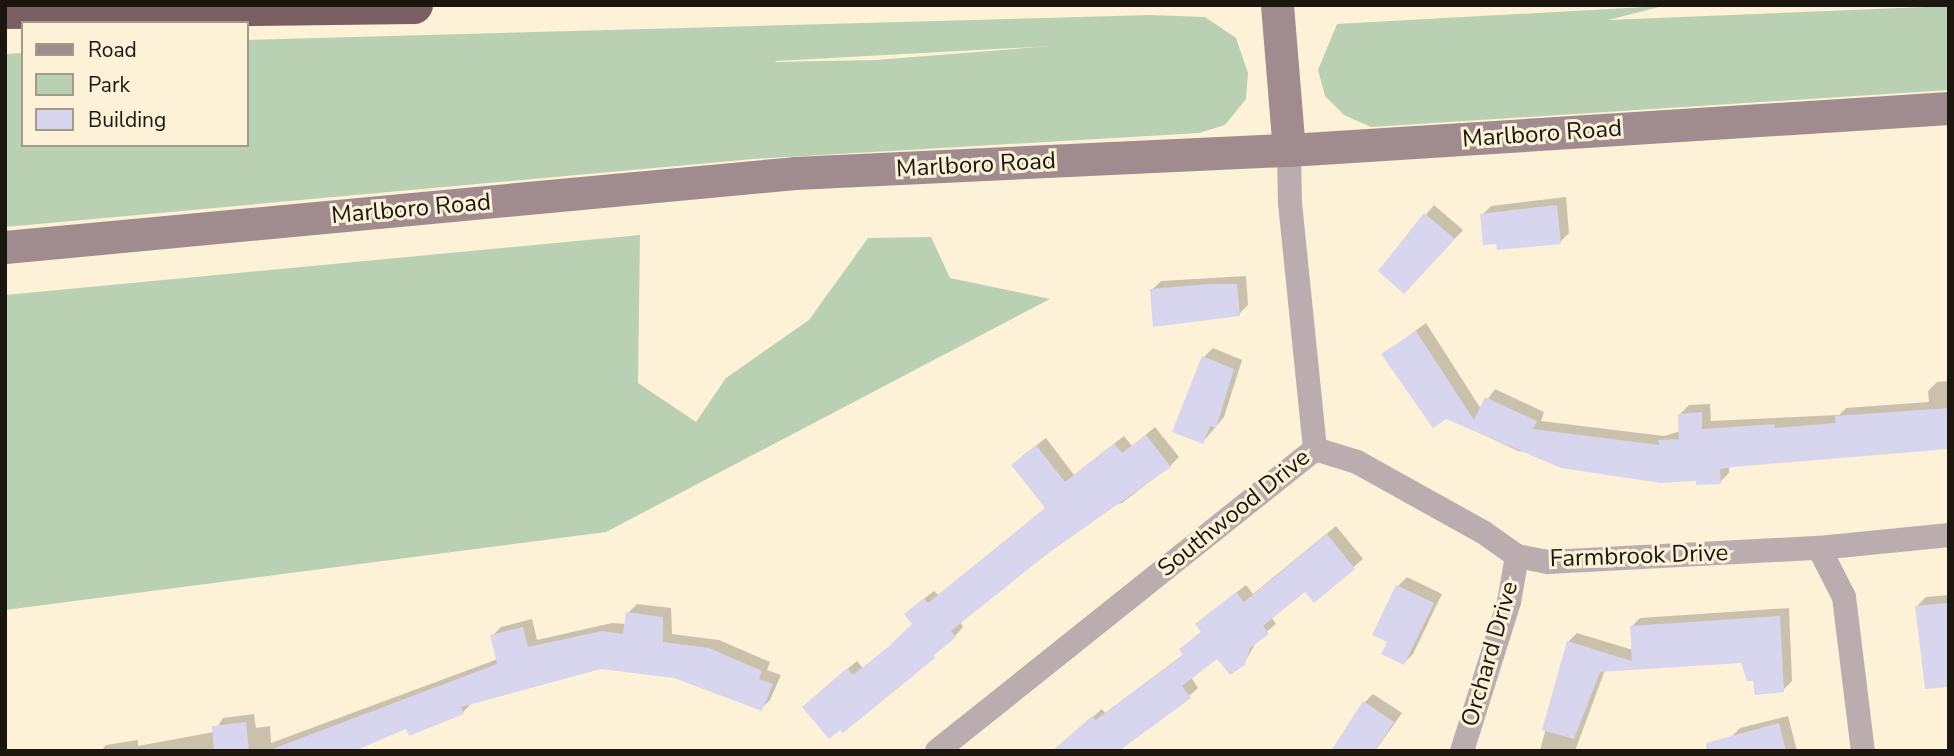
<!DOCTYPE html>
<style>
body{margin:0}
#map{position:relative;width:1954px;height:756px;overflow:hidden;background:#fdf2d8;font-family:"Nunito Sans",sans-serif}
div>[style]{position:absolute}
.green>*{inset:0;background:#b9d0b3}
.shadow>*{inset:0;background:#0003}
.building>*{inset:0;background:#d8d5ef}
.street>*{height:24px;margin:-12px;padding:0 12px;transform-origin:12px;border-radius:12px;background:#bbadaf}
.secondary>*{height:33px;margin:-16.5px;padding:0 16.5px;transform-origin:16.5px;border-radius:16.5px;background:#a08b8e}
.highway>*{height:38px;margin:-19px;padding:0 19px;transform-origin:19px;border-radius:19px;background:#7a5e62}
span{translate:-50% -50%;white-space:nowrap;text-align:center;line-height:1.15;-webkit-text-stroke:6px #fdf2d8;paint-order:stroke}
.street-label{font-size:24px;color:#1b170e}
.frame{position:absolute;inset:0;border:7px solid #1b170e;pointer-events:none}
.legend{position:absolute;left:21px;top:21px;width:228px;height:126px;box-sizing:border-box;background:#fdf2d8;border:2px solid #a39a87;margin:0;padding:9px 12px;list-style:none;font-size:21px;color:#1b170e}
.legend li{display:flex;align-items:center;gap:14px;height:35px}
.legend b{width:35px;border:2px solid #a39a87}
</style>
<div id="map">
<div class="green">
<div style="clip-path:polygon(1663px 6px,1608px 20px,1949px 6px,1949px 90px,1371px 127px,1344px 115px,1325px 96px,1318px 70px,1337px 24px)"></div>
<div style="clip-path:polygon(evenodd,1150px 15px,1205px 17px,1236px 38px,1248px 73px,1246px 99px,1225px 125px,1199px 133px,753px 159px,5px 227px,5px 54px,23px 53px,23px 145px,247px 145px,247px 40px,1150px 15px,1052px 46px,876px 60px,775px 62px,776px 61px,1052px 46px)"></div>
<div style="clip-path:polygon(640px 235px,638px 383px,696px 422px,726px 378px,809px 320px,868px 238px,931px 237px,950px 278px,1050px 299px,606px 532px,5px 610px,5px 295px)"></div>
</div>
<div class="shadow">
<div style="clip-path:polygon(1566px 197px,1569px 233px,1560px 242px,1482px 215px,1491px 206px)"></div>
<div style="clip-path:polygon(1434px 205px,1463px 230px,1435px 260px,1380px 271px)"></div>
<div style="clip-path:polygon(1246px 276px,1248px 305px,1239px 314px,1152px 290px,1161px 281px)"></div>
<div style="clip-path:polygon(1426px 323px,1481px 409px,1495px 389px,1544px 412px,1541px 421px,1664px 436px,1681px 431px,1680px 414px,1689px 405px,1710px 404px,1711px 421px,1839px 415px,1846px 408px,1929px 402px,1928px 391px,1937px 382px,1949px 381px,1949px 447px,1729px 466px,1729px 473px,1720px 482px,1518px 451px,1446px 417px,1384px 354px)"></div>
<div style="clip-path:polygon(1213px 348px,1242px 360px,1224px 417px,1203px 442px,1204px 357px)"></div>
<div style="clip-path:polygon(1155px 427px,1179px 457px,1170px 466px,1122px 503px,1107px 507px,960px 622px,963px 627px,955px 636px,813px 698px,857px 661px,863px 668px,899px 639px,914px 624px,915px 606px,934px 591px,938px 595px,1046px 508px,1022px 456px,1046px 438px,1074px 475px,1124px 436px,1132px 446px)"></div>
<div style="clip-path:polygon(1336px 526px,1363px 559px,1314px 600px,1305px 590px,1271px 617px,1276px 624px,1257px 640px,1244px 664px,1217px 657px,1191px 677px,1198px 688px,1189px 696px,1053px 751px,1102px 709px,1105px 713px,1184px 654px,1190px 641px,1202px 631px,1206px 616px,1246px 585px,1253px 594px)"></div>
<div style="clip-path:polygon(1407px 577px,1442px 594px,1413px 654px,1404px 663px,1389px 642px,1398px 586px)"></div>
<div style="clip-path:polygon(1949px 595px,1949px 677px,1917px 606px,1926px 597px)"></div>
<div style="clip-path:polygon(637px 604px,671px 608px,672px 634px,719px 640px,770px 662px,767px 670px,781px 675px,770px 700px,761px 709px,674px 676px,601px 667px,472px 703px,463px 712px,410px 734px,407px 727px,351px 751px,101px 751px,106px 745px,138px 740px,138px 746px,214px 732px,223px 718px,254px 714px,256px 728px,270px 726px,271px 743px,498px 659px,492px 636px,501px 627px,532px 619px,537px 640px,612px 623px,626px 624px,628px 613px)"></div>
<div style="clip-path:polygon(1789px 608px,1792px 681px,1783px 690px,1754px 679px,1743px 661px,1605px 670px,1575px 751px,1540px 751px,1568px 642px,1577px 633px,1633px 650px,1631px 627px,1640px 618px)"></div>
<div style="clip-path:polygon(1373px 694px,1402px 713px,1375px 751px,1364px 703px)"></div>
<div style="clip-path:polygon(1788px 716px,1797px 751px,1734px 751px,1731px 737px,1740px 728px)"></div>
</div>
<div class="building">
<div style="clip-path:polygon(1557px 205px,1561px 244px,1497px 250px,1496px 244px,1483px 245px,1480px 214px)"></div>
<div style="clip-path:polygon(1424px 213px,1455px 239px,1404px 294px,1378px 271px)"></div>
<div style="clip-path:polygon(1210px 284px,1237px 284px,1240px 316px,1153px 327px,1150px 289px)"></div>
<div style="clip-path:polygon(1416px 331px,1474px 420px,1485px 397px,1537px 421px,1533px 429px,1659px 445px,1658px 440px,1679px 439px,1678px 414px,1702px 412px,1702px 429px,1775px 424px,1774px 428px,1836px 423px,1835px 416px,1949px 408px,1949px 449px,1733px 467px,1720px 469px,1721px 484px,1696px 485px,1696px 481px,1661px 483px,1561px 468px,1446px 419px,1433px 428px,1381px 354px)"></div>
<div style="clip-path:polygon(1202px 356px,1234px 369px,1216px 428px,1210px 426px,1203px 444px,1172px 432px)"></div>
<div style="clip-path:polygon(1146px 435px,1171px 467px,1047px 554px,951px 631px,956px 637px,933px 656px,935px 658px,843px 733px,840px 730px,829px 739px,802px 707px,847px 668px,853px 675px,888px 647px,912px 624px,904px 614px,924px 598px,928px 603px,1045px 508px,1011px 465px,1036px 445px,1065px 482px,1114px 444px,1122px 453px)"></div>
<div style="clip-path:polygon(1327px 534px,1355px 569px,1314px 603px,1305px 592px,1263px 626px,1269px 634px,1250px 648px,1245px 665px,1230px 675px,1217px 659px,1182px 686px,1191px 698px,1119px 751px,1052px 751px,1092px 716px,1096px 720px,1183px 655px,1179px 649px,1201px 632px,1195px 624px,1236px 592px,1244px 602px)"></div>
<div style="clip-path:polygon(1396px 585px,1434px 603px,1404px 665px,1381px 654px,1387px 642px,1372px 635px)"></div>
<div style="clip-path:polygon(1949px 603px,1949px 687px,1925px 689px,1915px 606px)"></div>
<div style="clip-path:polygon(626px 612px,663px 617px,663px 642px,709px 648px,762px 671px,759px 679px,773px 684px,762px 711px,674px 678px,601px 669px,461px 707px,464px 714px,409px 736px,406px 729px,354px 751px,267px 751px,497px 664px,490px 635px,523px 627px,528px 647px,602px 631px,623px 634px)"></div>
<div style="clip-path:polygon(1780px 616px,1784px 692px,1755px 695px,1753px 681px,1747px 681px,1741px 663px,1600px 672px,1574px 739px,1542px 730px,1567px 641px,1632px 661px,1630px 626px)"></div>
<div style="clip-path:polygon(1363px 701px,1394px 722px,1375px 751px,1331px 751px)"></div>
<div style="clip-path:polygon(246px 722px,249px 751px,214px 751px,212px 726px)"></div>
<div style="clip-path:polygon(1779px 723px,1786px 751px,1707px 751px,1706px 743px)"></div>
</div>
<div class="street">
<div style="left:1315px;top:449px;width:44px;rotate:17.2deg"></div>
<div style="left:1357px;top:462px;width:144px;rotate:29.1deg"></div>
<div style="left:1483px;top:532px;width:42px;rotate:35.2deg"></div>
<div style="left:1517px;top:556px;width:32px;rotate:11deg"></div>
<div style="left:1548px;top:562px;width:271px;rotate:-3deg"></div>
<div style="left:1819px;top:548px;width:131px;rotate:-5.7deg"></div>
<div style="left:1819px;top:548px;width:55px;rotate:63deg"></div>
<div style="left:1844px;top:597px;width:155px;rotate:83deg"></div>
<div style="left:937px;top:751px;width:484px;rotate:-38.6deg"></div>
<div style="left:1315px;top:449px;width:246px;rotate:-95.8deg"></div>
<div style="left:1290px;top:204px;width:54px;rotate:-91.1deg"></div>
<div style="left:1462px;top:751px;width:156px;rotate:-72.5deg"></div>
<div style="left:1509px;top:602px;width:47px;rotate:-80.1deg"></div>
</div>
<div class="secondary">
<div style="left:1277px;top:5px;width:145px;rotate:85.3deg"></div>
<div style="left:5px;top:247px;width:793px;rotate:-5.35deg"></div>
<div style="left:795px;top:173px;width:495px;rotate:-2.7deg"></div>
<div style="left:1289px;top:150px;width:661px;rotate:-3.64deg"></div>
</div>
<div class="highway">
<div style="left:5px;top:10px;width:409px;rotate:-0.7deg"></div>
</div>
<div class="street-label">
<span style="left:1542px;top:134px;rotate:-4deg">Marlboro Road</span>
<span style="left:976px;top:165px;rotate:-3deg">Marlboro Road</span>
<span style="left:411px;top:209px;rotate:-5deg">Marlboro Road</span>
<span style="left:1234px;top:513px;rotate:-39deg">Southwood Drive</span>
<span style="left:1639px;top:556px;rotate:-2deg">Farmbrook Drive</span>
<span style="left:1490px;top:654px;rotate:-74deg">Orchard Drive</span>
</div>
<div class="frame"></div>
<ul class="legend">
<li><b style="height:9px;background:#a08b8e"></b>Road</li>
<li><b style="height:19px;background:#b9d0b3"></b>Park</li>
<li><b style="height:19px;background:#d8d5ef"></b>Building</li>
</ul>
</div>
